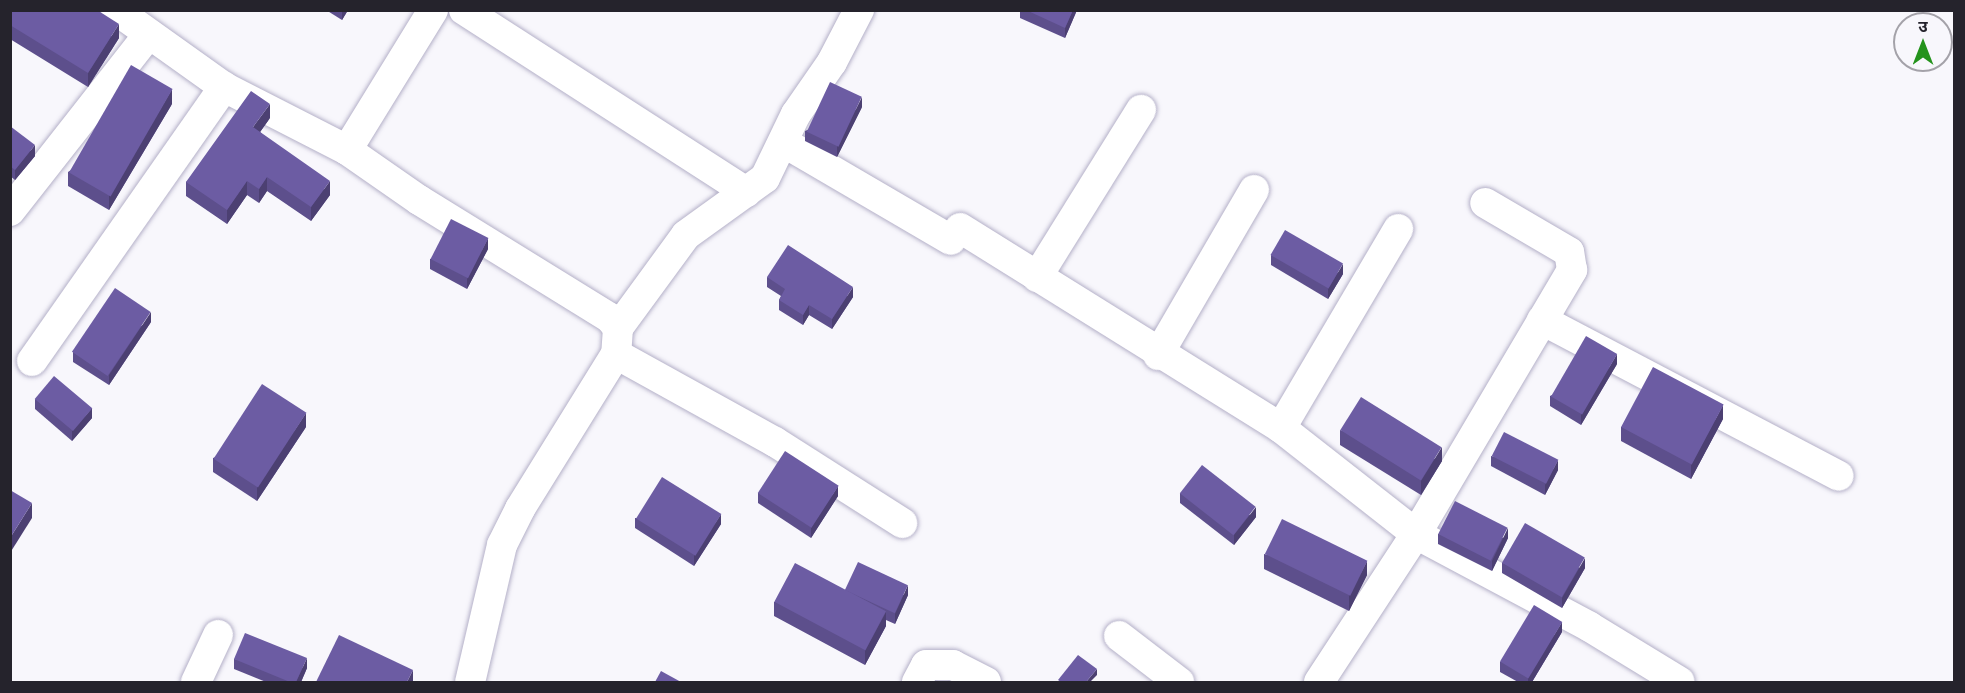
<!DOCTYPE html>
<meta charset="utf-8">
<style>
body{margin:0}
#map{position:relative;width:1965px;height:693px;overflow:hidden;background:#f8f7fc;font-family:Barlow,"Noto Sans Devanagari",sans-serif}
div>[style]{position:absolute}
.roads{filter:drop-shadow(0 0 2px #b4b0c8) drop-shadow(0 0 2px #b4b0c8)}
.minor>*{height:30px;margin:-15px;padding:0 15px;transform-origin:15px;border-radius:15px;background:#fff}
.wall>*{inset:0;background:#5d4f8c}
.shaded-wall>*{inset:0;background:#4c4072}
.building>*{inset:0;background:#6c5ca3;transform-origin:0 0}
span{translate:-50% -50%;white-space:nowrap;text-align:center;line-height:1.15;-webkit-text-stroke:6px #f8f7fc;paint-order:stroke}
.frame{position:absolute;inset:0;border:12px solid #25232c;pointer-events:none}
.north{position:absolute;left:1893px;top:12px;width:60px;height:60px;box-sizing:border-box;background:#f8f7fc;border:2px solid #a4a2a9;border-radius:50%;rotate:0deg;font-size:16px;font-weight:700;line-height:24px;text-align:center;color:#25232c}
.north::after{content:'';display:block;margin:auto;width:21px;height:27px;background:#24931c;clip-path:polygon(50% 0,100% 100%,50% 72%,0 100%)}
</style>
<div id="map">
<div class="roads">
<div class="minor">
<div style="left:116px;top:10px;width:133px;rotate:35.5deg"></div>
<div style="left:224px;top:87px;width:138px;rotate:27.1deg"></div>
<div style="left:347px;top:150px;width:88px;rotate:34.8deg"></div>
<div style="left:419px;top:200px;width:225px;rotate:31.7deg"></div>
<div style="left:610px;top:318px;width:13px;rotate:51deg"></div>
<div style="left:618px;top:328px;width:26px;rotate:94deg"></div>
<div style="left:616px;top:354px;width:182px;rotate:121.8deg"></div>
<div style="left:520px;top:509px;width:40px;rotate:116.6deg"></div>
<div style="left:502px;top:545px;width:141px;rotate:103.1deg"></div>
<div style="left:464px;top:10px;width:336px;rotate:32.8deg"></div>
<div style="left:785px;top:143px;width:192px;rotate:30.3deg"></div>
<div style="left:347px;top:150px;width:164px;rotate:-58.4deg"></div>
<div style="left:10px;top:211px;width:225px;rotate:-51.9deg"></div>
<div style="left:960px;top:228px;width:378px;rotate:31.9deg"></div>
<div style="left:1281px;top:428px;width:172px;rotate:38.1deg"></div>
<div style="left:1416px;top:534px;width:197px;rotate:28.1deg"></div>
<div style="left:1590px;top:627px;width:105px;rotate:31.4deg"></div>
<div style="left:1037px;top:277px;width:197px;rotate:-58.1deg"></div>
<div style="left:1542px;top:320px;width:335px;rotate:27.7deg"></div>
<div style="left:618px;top:328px;width:115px;rotate:-53.8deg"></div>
<div style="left:686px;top:235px;width:97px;rotate:-35.8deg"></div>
<div style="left:765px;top:178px;width:71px;rotate:-64.2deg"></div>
<div style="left:796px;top:114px;width:63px;rotate:-55.3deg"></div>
<div style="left:832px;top:62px;width:59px;rotate:-62.6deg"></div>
<div style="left:616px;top:354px;width:182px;rotate:29deg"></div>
<div style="left:775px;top:442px;width:151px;rotate:32.5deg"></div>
<div style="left:1158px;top:355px;width:191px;rotate:-59.8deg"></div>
<div style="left:32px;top:361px;width:335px;rotate:-55deg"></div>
<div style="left:1281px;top:428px;width:231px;rotate:-59.5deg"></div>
<div style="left:1119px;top:636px;width:76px;rotate:37.5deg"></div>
<div style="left:196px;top:682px;width:52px;rotate:-64.9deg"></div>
<div style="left:917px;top:682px;width:19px;rotate:-62deg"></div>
<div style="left:926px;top:665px;width:27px"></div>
<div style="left:953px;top:665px;width:37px;rotate:27deg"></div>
<div style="left:1319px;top:682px;width:177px;rotate:-56.8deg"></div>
<div style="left:1416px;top:534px;width:307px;rotate:-59.4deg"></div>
<div style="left:1572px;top:270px;width:18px;rotate:-99deg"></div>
<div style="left:1569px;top:252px;width:97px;rotate:-149.7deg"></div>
</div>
</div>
<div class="wall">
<div style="clip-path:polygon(326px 10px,348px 10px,342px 20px)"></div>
<div style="clip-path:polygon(1020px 10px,1077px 10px,1065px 38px,1020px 18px)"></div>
<div style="clip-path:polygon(10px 11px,119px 38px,88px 87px,10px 39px)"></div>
<div style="clip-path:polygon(172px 104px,109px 210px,68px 186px,68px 172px)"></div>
<div style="clip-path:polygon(862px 107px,837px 157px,805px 141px,805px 131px)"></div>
<div style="clip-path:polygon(270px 118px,260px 132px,330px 195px,311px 221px,267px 191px,259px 203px,247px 195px,227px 224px,186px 196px,186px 182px)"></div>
<div style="clip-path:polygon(10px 126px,35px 156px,15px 180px,10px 176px)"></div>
<div style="clip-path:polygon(488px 249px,467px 289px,430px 269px,430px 259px)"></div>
<div style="clip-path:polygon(1271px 255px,1343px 274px,1328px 299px,1271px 265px)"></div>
<div style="clip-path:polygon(767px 277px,853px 297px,832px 329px,809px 315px,803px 325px,779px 310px,779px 300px,781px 296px,767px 287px)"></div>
<div style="clip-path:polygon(151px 322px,109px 385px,73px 362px,73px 352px)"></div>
<div style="clip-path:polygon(1617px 364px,1581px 425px,1550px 406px,1550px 396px)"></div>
<div style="clip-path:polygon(35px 399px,92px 418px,72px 441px,35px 409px)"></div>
<div style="clip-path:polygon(1723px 419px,1691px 479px,1621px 441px,1621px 427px)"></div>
<div style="clip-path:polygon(306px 427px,257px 501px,213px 472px,213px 458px)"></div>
<div style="clip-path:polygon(1340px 430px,1442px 461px,1421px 495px,1340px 445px)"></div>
<div style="clip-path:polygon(1491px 456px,1558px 470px,1545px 495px,1491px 466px)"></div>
<div style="clip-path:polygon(758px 493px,838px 496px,811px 538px,758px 503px)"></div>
<div style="clip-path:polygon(1180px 493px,1256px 517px,1234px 545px,1180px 503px)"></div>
<div style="clip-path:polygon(635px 518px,721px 524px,694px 566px,635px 528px)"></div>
<div style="clip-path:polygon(1438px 534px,1508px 538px,1492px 571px,1438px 544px)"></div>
<div style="clip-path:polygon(1264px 554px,1367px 575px,1349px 611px,1264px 569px)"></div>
<div style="clip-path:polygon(1502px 563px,1585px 568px,1562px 608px,1502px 573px)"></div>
<div style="clip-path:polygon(845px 590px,908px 595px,895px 624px,886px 620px,886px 626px,865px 665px,774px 616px,774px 602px)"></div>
<div style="clip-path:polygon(1562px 632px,1532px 682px,1518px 682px,1500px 672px,1500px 662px)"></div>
<div style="clip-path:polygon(234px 659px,307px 668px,301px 682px,266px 682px,234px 669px)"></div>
</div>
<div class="shaded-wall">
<div style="clip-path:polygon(342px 10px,348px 10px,342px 20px)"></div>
<div style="clip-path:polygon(1073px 10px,1077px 10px,1065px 38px,1065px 28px)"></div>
<div style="clip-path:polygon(119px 24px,119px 38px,88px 87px,88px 73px)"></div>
<div style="clip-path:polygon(172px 89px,172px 104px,109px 210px,109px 196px)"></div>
<div style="clip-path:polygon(862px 97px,862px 107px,837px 157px,837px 147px)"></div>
<div style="clip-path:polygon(270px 104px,270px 118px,253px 142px,253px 127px)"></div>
<div style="clip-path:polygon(35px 145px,35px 156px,15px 180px,15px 170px)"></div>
<div style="clip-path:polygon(267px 177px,267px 191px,259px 203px,259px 189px)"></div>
<div style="clip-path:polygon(247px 181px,247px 195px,227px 224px,227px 210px)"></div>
<div style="clip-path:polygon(330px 181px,330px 195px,311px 221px,311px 207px)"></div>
<div style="clip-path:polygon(488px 238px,488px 249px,467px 289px,467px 279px)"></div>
<div style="clip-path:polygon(1343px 264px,1343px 274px,1328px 299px,1328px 289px)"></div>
<div style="clip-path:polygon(853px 287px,853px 297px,832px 329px,832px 319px)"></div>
<div style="clip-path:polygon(809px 305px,809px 315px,803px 325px,803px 315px)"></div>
<div style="clip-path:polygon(151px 312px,151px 322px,109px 385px,109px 375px)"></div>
<div style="clip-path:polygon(1617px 354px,1617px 364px,1581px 425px,1581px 415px)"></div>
<div style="clip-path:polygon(1723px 405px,1723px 419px,1691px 479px,1691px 465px)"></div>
<div style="clip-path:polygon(92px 408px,92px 418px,72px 441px,72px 431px)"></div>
<div style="clip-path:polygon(306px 413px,306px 427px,257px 501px,257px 487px)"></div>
<div style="clip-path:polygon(1442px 447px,1442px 461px,1421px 495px,1421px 481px)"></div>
<div style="clip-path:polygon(1558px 460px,1558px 470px,1545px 495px,1545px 485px)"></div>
<div style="clip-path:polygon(838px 486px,838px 496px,811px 538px,811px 528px)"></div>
<div style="clip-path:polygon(32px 503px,32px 518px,10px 553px,10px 538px)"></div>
<div style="clip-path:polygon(1256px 507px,1256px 517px,1234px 545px,1234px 535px)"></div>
<div style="clip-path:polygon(721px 514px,721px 524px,694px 566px,694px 556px)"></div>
<div style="clip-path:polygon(1508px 528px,1508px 538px,1492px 571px,1492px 561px)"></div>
<div style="clip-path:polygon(1585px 558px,1585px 568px,1562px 608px,1562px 598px)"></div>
<div style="clip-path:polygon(1367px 561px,1367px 575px,1349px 611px,1349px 596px)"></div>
<div style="clip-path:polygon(908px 585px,908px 595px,895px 624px,895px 614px)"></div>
<div style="clip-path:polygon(886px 612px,886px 626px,865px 665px,865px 651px)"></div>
<div style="clip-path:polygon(1562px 622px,1562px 632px,1532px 682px,1528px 682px,1528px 678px)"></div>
<div style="clip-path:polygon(307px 658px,307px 668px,301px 682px,296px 682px)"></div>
<div style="clip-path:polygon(1097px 669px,1097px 675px,1090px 682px,1086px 682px)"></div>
<div style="clip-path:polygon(413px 670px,413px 682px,407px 682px)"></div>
</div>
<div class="building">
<div style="clip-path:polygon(11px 10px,97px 10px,119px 24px,88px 73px,10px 25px)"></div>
<div style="clip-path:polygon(1026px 10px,1073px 10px,1065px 28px)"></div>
<div style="left:131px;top:65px;width:48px;height:124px;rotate:30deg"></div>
<div style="left:830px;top:82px;width:35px;height:55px;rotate:25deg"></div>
<div style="clip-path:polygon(251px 91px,270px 104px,253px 127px,330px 181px,311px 207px,267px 177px,259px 189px,247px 181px,227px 210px,186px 182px)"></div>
<div style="clip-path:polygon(10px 126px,35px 145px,15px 170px,10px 166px)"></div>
<div style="left:451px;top:219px;width:42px;height:45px;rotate:27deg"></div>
<div style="left:1285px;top:230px;width:67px;height:29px;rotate:30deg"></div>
<div style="clip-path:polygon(788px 245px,853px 287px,832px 319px,809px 305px,803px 315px,779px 300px,785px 289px,767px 277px)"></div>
<div style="left:115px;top:288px;width:43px;height:77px;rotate:34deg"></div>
<div style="left:1586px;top:336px;width:36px;height:70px;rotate:30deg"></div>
<div style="left:1653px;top:367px;width:80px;height:68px;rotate:28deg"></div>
<div style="left:54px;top:376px;width:50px;height:30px;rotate:40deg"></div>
<div style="left:262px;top:384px;width:53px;height:89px;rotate:33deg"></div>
<div style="left:1361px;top:397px;width:95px;height:39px;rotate:32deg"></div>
<div style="left:1504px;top:432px;width:61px;height:27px;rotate:27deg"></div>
<div style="left:785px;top:451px;width:64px;height:50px;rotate:33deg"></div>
<div style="left:1202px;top:465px;width:68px;height:36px;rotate:38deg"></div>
<div style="left:662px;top:477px;width:70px;height:49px;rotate:32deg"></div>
<div style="clip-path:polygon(10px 490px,32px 503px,10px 538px)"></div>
<div style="left:1455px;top:501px;width:59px;height:37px;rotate:27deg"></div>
<div style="left:1282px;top:519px;width:95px;height:39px;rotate:26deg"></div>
<div style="left:1525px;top:523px;width:69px;height:46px;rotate:30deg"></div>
<div style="left:858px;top:562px;width:55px;height:31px;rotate:25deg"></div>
<div style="left:795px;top:563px;width:103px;height:44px;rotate:28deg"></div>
<div style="left:1534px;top:605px;width:33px;height:66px;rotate:31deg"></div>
<div style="clip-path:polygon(245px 633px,307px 658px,296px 682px,290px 682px,234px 659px)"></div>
<div style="clip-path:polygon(339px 635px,413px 670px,407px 682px,316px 682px)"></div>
<div style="clip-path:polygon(1078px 655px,1097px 669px,1086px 682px,1061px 682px,1058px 680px)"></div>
<div style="clip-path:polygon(661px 671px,681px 682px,655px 682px)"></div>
</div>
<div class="frame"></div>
<div class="north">उ</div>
</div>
